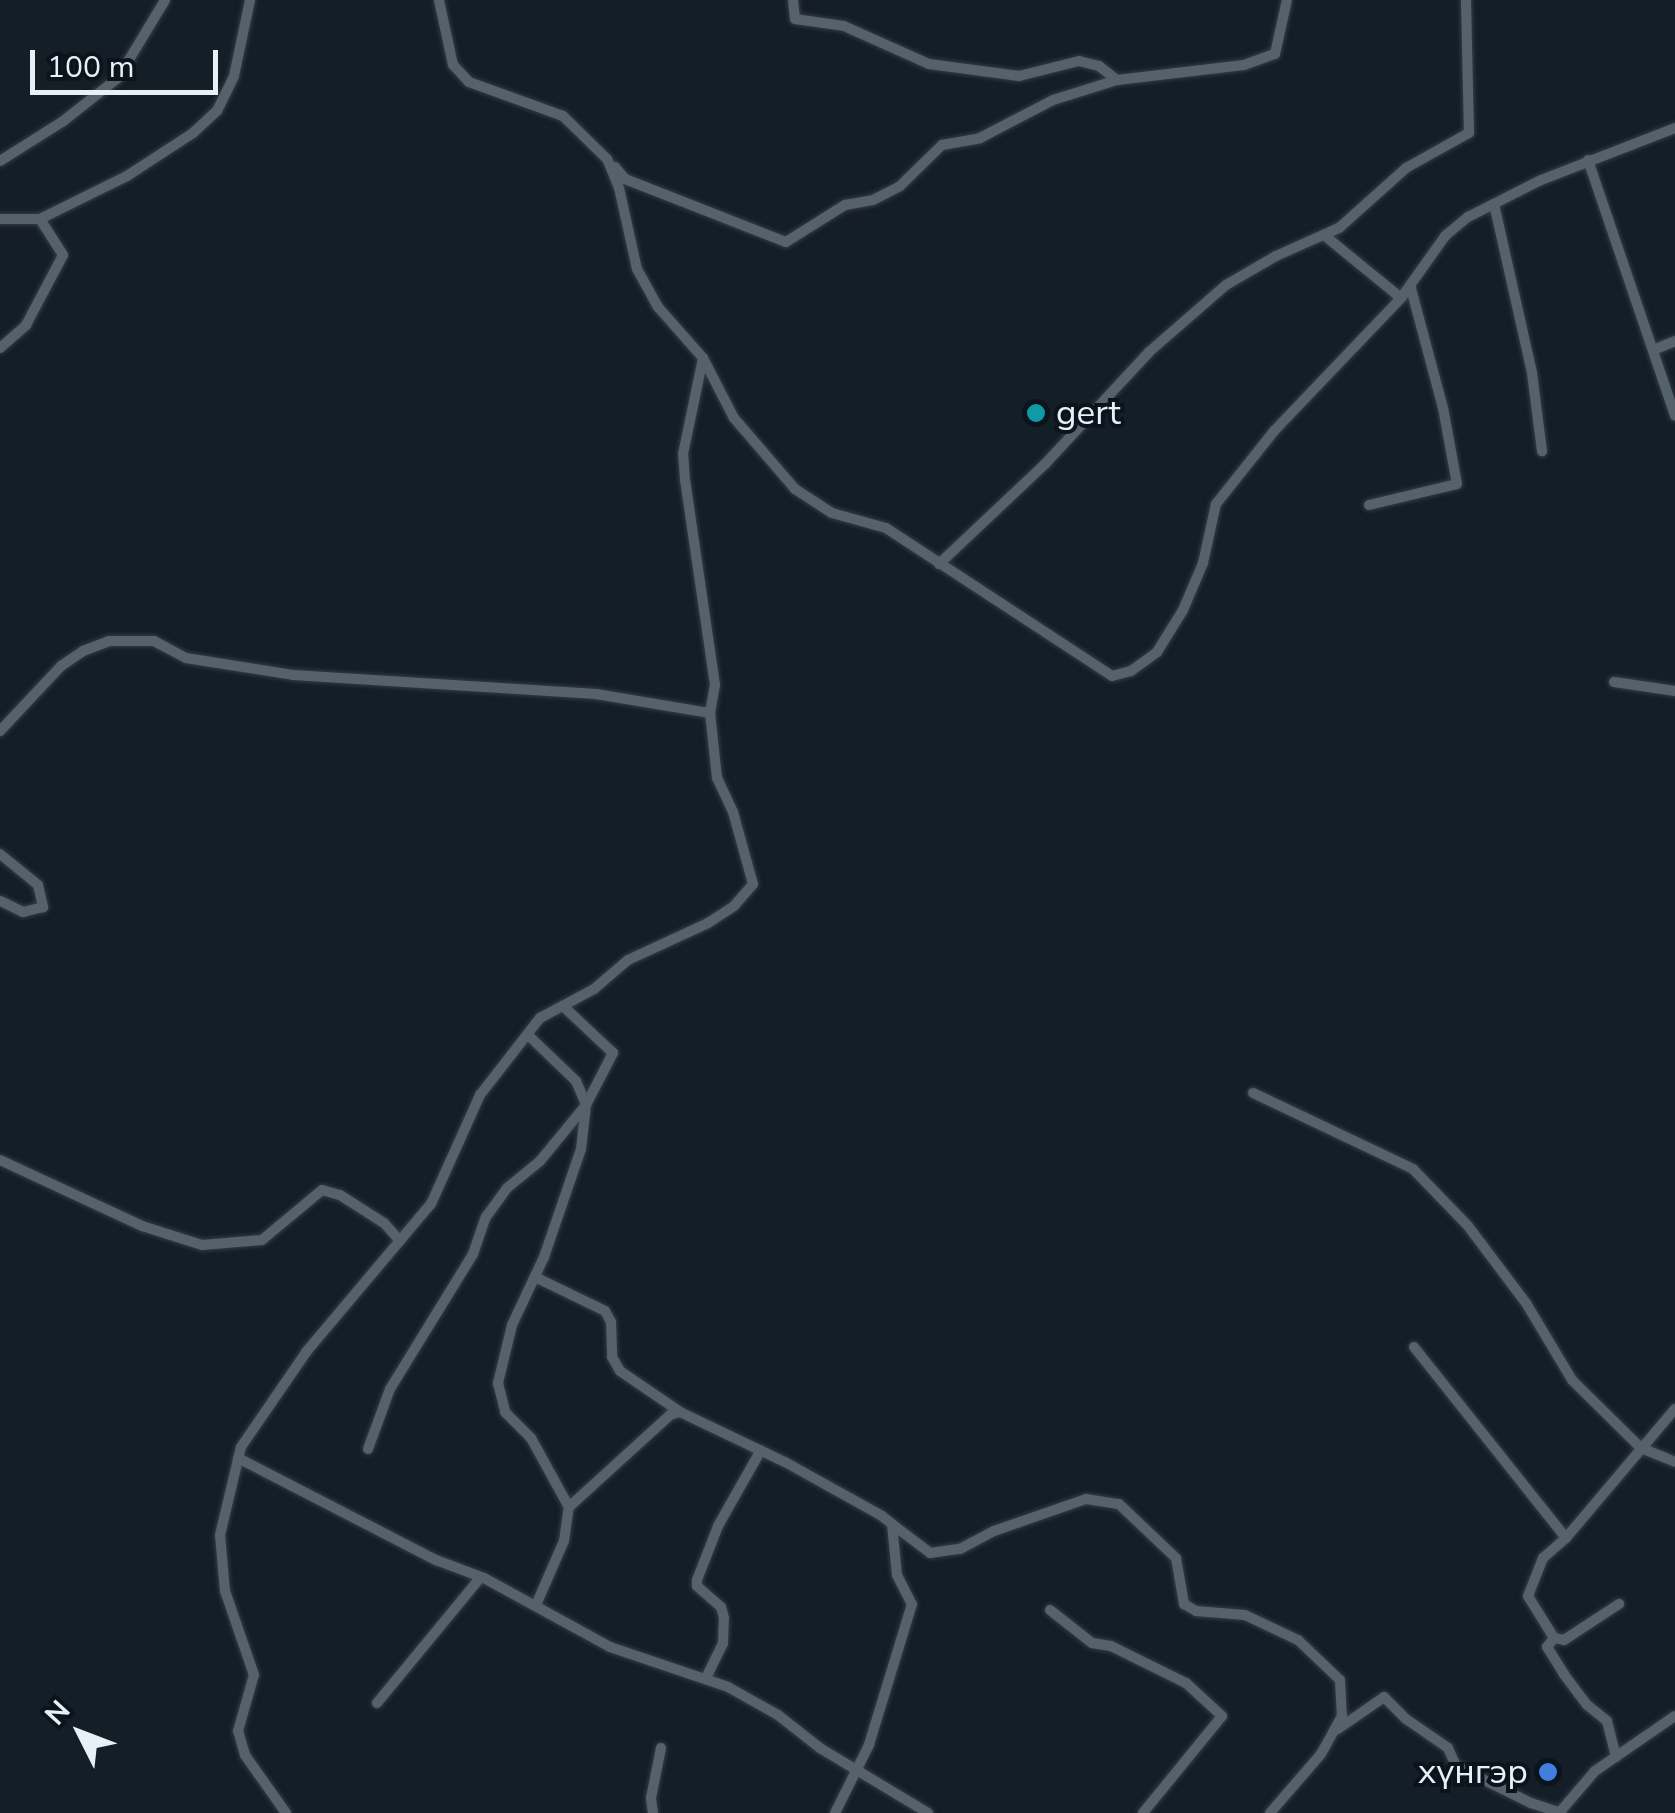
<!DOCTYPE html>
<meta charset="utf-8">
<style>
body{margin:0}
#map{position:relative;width:1675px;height:1813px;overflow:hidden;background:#141e26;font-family:"Nunito Sans",sans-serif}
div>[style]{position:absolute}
.roads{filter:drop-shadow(0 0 2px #353b42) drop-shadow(0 0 2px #353b42)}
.street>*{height:10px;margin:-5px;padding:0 5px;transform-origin:5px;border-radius:5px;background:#55616b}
.dots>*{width:28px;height:28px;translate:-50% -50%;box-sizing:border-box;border:5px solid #0b141c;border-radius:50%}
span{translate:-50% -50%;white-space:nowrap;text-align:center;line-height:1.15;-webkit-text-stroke:8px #0b141c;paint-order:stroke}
.poi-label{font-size:35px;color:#e8eff5}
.left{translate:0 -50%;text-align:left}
.right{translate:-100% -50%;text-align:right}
.north{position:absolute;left:30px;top:1683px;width:100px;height:100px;-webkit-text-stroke:8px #0b141c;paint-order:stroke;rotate:312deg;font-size:28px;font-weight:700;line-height:40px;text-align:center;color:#e8eff5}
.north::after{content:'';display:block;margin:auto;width:35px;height:45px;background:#e8eff5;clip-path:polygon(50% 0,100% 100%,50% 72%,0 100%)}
.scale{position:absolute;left:30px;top:50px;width:188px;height:45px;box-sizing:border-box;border:5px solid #e8eff5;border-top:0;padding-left:12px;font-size:30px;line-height:35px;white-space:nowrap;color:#e8eff5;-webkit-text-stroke:8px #0b141c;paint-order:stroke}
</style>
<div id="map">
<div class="roads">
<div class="street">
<div style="left:793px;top:0;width:19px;rotate:84deg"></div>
<div style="left:795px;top:19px;width:49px;rotate:8.1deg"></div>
<div style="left:844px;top:26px;width:93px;rotate:24.1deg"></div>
<div style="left:929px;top:64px;width:91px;rotate:7.6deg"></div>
<div style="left:1019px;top:76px;width:62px;rotate:-14deg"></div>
<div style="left:1079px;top:61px;width:21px;rotate:14deg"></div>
<div style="left:1099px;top:66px;width:23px;rotate:38deg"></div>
<div style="left:1588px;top:160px;width:270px;rotate:71.2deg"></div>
<div style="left:0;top:161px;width:73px;rotate:-32.2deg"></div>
<div style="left:62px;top:122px;width:71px;rotate:-38.2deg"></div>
<div style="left:118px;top:78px;width:91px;rotate:-58.9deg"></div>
<div style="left:615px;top:167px;width:16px;rotate:50deg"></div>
<div style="left:625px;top:179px;width:173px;rotate:21.4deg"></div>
<div style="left:786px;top:242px;width:70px;rotate:-32.1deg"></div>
<div style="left:845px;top:205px;width:28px;rotate:-10deg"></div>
<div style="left:873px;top:200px;width:30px;rotate:-27deg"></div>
<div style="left:900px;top:186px;width:59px;rotate:-44.3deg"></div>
<div style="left:942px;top:145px;width:39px;rotate:-10deg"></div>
<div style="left:980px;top:138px;width:82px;rotate:-27.5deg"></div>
<div style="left:1053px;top:100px;width:67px;rotate:-17.4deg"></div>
<div style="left:1117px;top:80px;width:128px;rotate:-6.7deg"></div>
<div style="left:1244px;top:65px;width:33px;rotate:-20deg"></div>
<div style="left:1275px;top:54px;width:55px;rotate:-77.5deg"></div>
<div style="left:1494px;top:204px;width:173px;rotate:77.3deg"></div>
<div style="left:1532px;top:373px;width:79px;rotate:82.7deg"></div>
<div style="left:0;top:219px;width:40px"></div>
<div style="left:40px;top:219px;width:97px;rotate:-26.3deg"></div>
<div style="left:127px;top:176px;width:79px;rotate:-33.1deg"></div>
<div style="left:193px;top:133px;width:33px;rotate:-43deg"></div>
<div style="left:217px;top:111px;width:39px;rotate:-64deg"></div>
<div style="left:234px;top:76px;width:78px;rotate:-78.1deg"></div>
<div style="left:1324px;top:235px;width:99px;rotate:39.3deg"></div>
<div style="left:0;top:348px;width:35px;rotate:-41deg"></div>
<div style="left:26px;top:325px;width:79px;rotate:-62.1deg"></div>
<div style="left:63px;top:255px;width:43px;rotate:-122.6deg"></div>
<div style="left:1653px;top:350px;width:24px;rotate:-22deg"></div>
<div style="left:703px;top:358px;width:68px;rotate:62.7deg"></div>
<div style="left:734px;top:418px;width:94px;rotate:49.3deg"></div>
<div style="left:795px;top:489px;width:44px;rotate:33deg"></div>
<div style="left:832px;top:513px;width:56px;rotate:15.5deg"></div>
<div style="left:886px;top:528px;width:270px;rotate:33.2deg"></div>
<div style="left:1112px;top:676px;width:20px;rotate:-15deg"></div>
<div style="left:1131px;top:671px;width:32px;rotate:-36deg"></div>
<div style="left:1157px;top:652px;width:49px;rotate:-58.2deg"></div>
<div style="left:1183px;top:610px;width:51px;rotate:-66.9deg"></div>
<div style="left:1203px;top:563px;width:60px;rotate:-77.6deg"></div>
<div style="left:1216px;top:504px;width:93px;rotate:-51.5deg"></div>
<div style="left:1274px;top:431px;width:184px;rotate:-46.3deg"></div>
<div style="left:1401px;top:298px;width:76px;rotate:-54.6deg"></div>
<div style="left:1445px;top:236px;width:30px;rotate:-40deg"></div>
<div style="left:1468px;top:217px;width:82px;rotate:-26.9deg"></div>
<div style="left:1541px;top:180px;width:144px;rotate:-21.2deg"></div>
<div style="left:1369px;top:505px;width:90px;rotate:-13.4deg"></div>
<div style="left:1457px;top:484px;width:77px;rotate:-100.4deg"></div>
<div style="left:1443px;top:408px;width:127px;rotate:-105deg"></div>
<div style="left:939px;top:564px;width:147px;rotate:-43.3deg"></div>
<div style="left:1046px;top:463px;width:151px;rotate:-47.1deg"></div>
<div style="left:1149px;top:352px;width:102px;rotate:-41deg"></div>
<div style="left:1226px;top:285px;width:58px;rotate:-30.1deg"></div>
<div style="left:1276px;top:256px;width:69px;rotate:-24deg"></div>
<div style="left:1339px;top:228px;width:90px;rotate:-41.8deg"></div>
<div style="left:1406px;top:168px;width:72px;rotate:-29.1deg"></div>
<div style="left:1469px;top:133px;width:133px;rotate:-91.3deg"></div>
<div style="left:1614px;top:682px;width:62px;rotate:8.4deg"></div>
<div style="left:0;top:731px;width:89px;rotate:-46.8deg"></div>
<div style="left:61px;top:666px;width:27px;rotate:-34deg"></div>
<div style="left:83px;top:651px;width:28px;rotate:-21deg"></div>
<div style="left:109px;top:641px;width:45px"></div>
<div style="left:154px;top:641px;width:36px;rotate:28deg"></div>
<div style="left:186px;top:658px;width:108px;rotate:9deg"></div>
<div style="left:293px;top:675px;width:304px;rotate:3.6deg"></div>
<div style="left:596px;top:694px;width:116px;rotate:9.5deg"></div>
<div style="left:0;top:854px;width:49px;rotate:39.2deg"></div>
<div style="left:38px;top:885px;width:23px;rotate:77deg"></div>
<div style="left:43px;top:907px;width:21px;rotate:166deg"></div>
<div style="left:23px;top:912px;width:25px;rotate:-154deg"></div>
<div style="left:528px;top:1035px;width:66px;rotate:43.8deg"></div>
<div style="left:576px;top:1081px;width:26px;rotate:67deg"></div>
<div style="left:586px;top:1105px;width:44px;rotate:96.5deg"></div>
<div style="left:581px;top:1149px;width:114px;rotate:108.9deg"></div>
<div style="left:544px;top:1257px;width:75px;rotate:115.2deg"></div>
<div style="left:512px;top:1325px;width:60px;rotate:103.6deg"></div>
<div style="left:498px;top:1383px;width:30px;rotate:76deg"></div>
<div style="left:505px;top:1412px;width:37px;rotate:45deg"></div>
<div style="left:531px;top:1438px;width:79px;rotate:61.2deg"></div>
<div style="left:1253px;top:1093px;width:177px;rotate:25.4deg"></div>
<div style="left:1413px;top:1169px;width:79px;rotate:46deg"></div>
<div style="left:1468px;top:1226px;width:96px;rotate:53deg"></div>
<div style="left:1526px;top:1303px;width:90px;rotate:59.1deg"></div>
<div style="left:1572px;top:1380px;width:97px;rotate:44.6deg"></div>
<div style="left:1641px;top:1448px;width:37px;rotate:22deg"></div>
<div style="left:0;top:1160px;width:157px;rotate:24.9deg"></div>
<div style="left:142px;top:1226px;width:63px;rotate:17.6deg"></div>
<div style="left:202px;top:1245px;width:60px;rotate:-4.8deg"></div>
<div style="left:262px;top:1240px;width:78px;rotate:-39.8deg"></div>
<div style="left:322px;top:1190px;width:19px;rotate:16deg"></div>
<div style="left:340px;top:1195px;width:52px;rotate:32.5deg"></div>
<div style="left:384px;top:1223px;width:24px;rotate:48deg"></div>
<div style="left:535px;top:1277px;width:78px;rotate:25.9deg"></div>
<div style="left:605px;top:1311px;width:13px;rotate:61deg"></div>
<div style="left:611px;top:1322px;width:35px;rotate:88deg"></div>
<div style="left:612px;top:1357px;width:16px;rotate:60deg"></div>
<div style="left:620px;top:1371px;width:73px;rotate:34.3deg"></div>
<div style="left:1414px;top:1347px;width:244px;rotate:51.5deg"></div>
<div style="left:368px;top:1449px;width:64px;rotate:-69.9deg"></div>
<div style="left:390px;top:1389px;width:158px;rotate:-58.4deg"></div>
<div style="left:473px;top:1254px;width:39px;rotate:-71deg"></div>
<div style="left:486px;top:1217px;width:36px;rotate:-54deg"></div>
<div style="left:507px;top:1188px;width:43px;rotate:-39.3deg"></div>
<div style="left:540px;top:1161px;width:72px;rotate:-50.6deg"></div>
<div style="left:586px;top:1105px;width:59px;rotate:-62.6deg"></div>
<div style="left:613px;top:1053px;width:69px;rotate:-136.8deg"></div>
<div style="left:238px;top:1458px;width:223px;rotate:27.3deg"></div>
<div style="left:436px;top:1560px;width:51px;rotate:20.6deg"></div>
<div style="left:484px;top:1578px;width:144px;rotate:28.7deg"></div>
<div style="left:610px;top:1647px;width:125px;rotate:18.7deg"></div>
<div style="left:728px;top:1687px;width:57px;rotate:29.2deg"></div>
<div style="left:778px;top:1715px;width:53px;rotate:38.2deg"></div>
<div style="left:820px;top:1748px;width:126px;rotate:31deg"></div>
<div style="left:892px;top:1524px;width:48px;rotate:37.3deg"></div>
<div style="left:930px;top:1553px;width:30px;rotate:-8deg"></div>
<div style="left:960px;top:1549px;width:38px;rotate:-28deg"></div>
<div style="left:994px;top:1531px;width:97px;rotate:-19.2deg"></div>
<div style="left:1086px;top:1499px;width:33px;rotate:9deg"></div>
<div style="left:1119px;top:1504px;width:79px;rotate:43.5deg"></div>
<div style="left:1176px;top:1558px;width:47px;rotate:80.1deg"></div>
<div style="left:1184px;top:1604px;width:14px;rotate:30deg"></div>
<div style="left:1196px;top:1611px;width:49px;rotate:4.7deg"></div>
<div style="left:1245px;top:1615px;width:59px;rotate:25.3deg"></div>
<div style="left:1298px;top:1640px;width:58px;rotate:43.6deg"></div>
<div style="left:1340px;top:1680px;width:36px;rotate:87deg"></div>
<div style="left:1342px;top:1716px;width:43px;rotate:118.9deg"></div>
<div style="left:1321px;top:1754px;width:78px;rotate:130.8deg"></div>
<div style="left:536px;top:1605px;width:70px;rotate:-66.4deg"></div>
<div style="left:564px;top:1541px;width:34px;rotate:-82deg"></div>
<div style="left:569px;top:1507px;width:137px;rotate:-42.3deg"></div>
<div style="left:670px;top:1415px;width:10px;rotate:-17deg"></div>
<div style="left:680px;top:1412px;width:116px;rotate:25.5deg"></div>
<div style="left:785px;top:1462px;width:111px;rotate:29.1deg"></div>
<div style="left:882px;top:1516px;width:13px;rotate:39deg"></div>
<div style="left:892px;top:1524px;width:51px;rotate:84.4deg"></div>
<div style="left:897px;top:1575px;width:33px;rotate:63deg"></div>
<div style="left:912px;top:1604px;width:147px;rotate:107deg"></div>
<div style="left:869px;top:1745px;width:76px;rotate:116.6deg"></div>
<div style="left:1050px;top:1610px;width:53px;rotate:38.2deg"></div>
<div style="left:1092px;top:1643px;width:19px;rotate:9deg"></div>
<div style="left:1111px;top:1646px;width:84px;rotate:26.3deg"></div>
<div style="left:1186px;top:1683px;width:49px;rotate:42.5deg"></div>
<div style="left:1222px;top:1716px;width:125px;rotate:129.2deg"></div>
<div style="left:1554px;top:1638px;width:10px;rotate:11deg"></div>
<div style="left:1564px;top:1640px;width:66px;rotate:-33.2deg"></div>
<div style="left:706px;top:1678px;width:39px;rotate:-64deg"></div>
<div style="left:723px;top:1643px;width:25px;rotate:-88deg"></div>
<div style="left:724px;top:1618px;width:11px;rotate:-105deg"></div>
<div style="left:721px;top:1607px;width:32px;rotate:-139deg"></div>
<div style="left:697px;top:1586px;width:6px;rotate:-90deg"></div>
<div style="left:697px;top:1580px;width:58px;rotate:-68.7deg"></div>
<div style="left:718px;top:1526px;width:87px;rotate:-60.5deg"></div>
<div style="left:377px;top:1703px;width:163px;rotate:-50.5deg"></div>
<div style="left:1338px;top:1729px;width:56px;rotate:-34.8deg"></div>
<div style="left:1384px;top:1697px;width:31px;rotate:45deg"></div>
<div style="left:1406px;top:1719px;width:51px;rotate:34.6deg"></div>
<div style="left:1448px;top:1748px;width:20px;rotate:66deg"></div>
<div style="left:1456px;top:1766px;width:84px;rotate:26.3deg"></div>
<div style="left:1531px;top:1803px;width:32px;rotate:18deg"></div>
<div style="left:1616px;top:1757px;width:37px;rotate:-104deg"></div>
<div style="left:1607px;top:1721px;width:26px;rotate:-141deg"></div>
<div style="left:1587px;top:1705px;width:39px;rotate:-127deg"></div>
<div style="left:1564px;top:1674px;width:32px;rotate:-122deg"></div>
<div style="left:1547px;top:1647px;width:11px;rotate:-52deg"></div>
<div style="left:1554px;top:1638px;width:49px;rotate:-121.8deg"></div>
<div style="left:1528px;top:1596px;width:41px;rotate:-68.5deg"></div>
<div style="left:1543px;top:1558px;width:30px;rotate:-41deg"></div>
<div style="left:1566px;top:1538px;width:169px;rotate:-49.8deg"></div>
<div style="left:286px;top:1813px;width:71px;rotate:-125.3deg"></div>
<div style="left:245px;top:1755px;width:25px;rotate:-106deg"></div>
<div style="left:238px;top:1731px;width:58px;rotate:-74.1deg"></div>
<div style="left:254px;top:1675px;width:89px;rotate:-109deg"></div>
<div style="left:225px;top:1591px;width:56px;rotate:-95.1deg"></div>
<div style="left:220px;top:1535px;width:90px;rotate:-76.6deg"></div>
<div style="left:241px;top:1447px;width:116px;rotate:-55.5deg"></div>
<div style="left:307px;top:1351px;width:192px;rotate:-49.9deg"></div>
<div style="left:431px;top:1204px;width:120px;rotate:-65.8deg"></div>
<div style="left:480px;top:1095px;width:98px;rotate:-52.1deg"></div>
<div style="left:540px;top:1018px;width:61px;rotate:-28.2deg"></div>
<div style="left:594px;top:989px;width:45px;rotate:-40.5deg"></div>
<div style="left:628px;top:960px;width:88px;rotate:-24.8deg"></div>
<div style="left:708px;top:923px;width:31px;rotate:-33deg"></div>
<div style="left:734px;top:906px;width:29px;rotate:-49deg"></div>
<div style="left:753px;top:884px;width:75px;rotate:-105.5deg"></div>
<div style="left:733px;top:812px;width:38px;rotate:-115deg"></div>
<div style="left:717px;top:778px;width:65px;rotate:-96.1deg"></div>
<div style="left:710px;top:713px;width:28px;rotate:-80deg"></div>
<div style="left:715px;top:685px;width:207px;rotate:-98.3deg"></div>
<div style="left:685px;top:480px;width:26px;rotate:-94deg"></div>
<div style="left:683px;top:454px;width:98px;rotate:-78.2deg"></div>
<div style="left:703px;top:358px;width:68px;rotate:-131.4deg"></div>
<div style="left:658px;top:307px;width:43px;rotate:-118.9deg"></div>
<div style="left:637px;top:269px;width:83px;rotate:-102.5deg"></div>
<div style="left:619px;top:188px;width:31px;rotate:-112deg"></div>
<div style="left:607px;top:159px;width:62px;rotate:-135.7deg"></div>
<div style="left:563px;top:116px;width:100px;rotate:-160.1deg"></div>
<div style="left:469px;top:82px;width:23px;rotate:-133deg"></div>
<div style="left:453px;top:65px;width:66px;rotate:-102.2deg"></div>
<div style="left:653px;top:1813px;width:15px;rotate:-98deg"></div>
<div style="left:651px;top:1798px;width:51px;rotate:-78.7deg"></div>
<div style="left:1559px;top:1813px;width:55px;rotate:-49.4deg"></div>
<div style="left:1595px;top:1771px;width:97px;rotate:-34.5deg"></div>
</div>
</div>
<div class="dots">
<div style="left:1036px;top:413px;background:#0f9aa8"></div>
<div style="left:1548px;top:1772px;background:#3f7fe0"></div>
</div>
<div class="poi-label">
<span class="left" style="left:1056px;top:413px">gert</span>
<span class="right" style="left:1528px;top:1772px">хүнгэр</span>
</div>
<div class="north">N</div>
<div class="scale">100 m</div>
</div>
